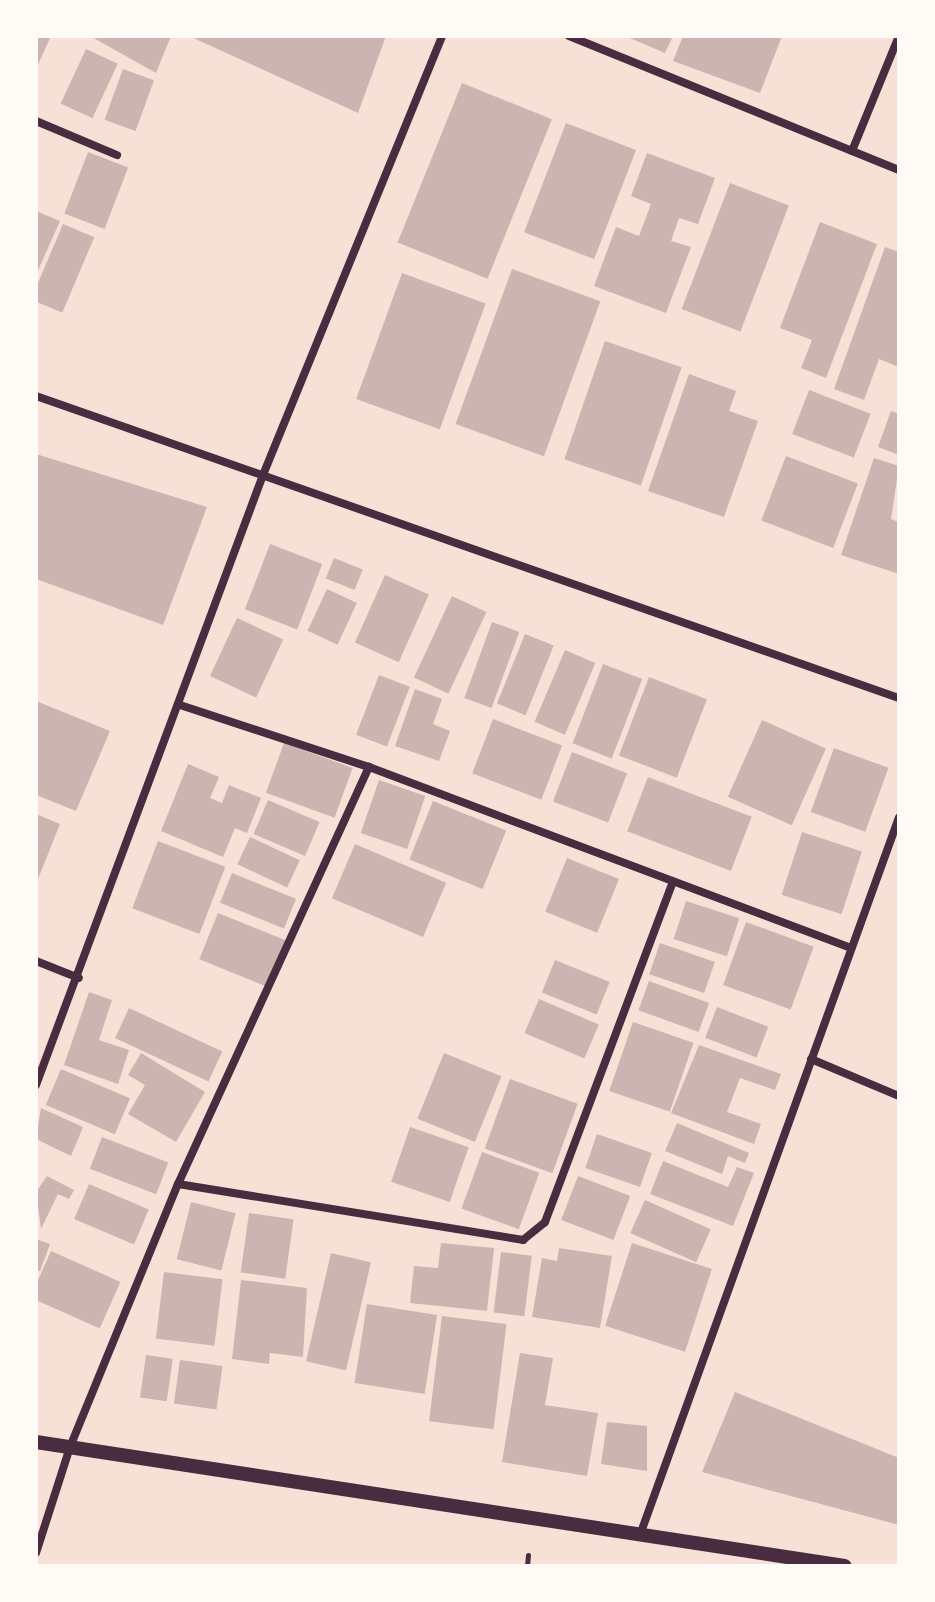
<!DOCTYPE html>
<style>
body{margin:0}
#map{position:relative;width:935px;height:1602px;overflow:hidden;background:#f7e1d7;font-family:"PT Sans Narrow",sans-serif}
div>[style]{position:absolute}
.building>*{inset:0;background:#ccb4b1;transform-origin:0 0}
.path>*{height:5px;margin:-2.5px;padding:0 2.5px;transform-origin:2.5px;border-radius:2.5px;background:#4a2c40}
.minor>*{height:8px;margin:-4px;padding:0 4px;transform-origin:4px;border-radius:4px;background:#4a2c40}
.tertiary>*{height:14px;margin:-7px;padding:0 7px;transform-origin:7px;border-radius:7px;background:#4a2c40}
span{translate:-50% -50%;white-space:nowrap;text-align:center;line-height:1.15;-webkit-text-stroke:7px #fffaf5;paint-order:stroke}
.frame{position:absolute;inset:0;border:38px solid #fffaf5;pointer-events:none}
</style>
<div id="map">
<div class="building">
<div style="clip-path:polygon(36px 36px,50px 38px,36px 69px)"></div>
<div style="clip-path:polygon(90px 36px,171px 36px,156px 73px)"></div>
<div style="clip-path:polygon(189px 36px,386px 36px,358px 113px)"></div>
<div style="clip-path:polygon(625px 36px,673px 36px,665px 53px)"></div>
<div style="clip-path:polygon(683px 36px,782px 36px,760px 93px,673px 61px)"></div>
<div style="left:86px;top:49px;width:35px;height:60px;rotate:25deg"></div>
<div style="left:123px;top:69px;width:33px;height:54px;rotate:20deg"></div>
<div style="left:462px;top:83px;width:97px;height:172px;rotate:22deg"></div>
<div style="left:566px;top:123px;width:75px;height:117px;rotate:21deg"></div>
<div style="left:88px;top:152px;width:43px;height:66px;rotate:21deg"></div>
<div style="clip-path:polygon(647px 153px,715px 178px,698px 224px,679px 218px,671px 241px,691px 247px,666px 313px,594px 286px,616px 227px,639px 236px,651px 204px,631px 196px)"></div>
<div style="left:730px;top:183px;width:63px;height:135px;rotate:21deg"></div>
<div style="clip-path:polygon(36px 211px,60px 221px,36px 275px)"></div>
<div style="clip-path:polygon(820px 222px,877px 244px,826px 378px,801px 368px,812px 340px,780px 328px)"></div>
<div style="left:63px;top:224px;width:34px;height:82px;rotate:23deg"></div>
<div style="clip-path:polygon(885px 247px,899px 252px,899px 367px,879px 359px,864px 400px,834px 389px)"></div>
<div style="left:512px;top:269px;width:94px;height:165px;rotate:20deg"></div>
<div style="left:402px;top:273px;width:89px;height:134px;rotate:20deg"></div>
<div style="left:605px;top:341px;width:81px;height:125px;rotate:19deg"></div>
<div style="clip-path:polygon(689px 374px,736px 391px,729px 411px,758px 421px,724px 517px,648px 491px)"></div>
<div style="left:809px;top:390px;width:66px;height:47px;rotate:21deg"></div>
<div style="clip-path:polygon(891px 411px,899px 414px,899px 455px,878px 447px)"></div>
<div style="clip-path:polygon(36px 454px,207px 507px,163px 625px,36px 579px)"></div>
<div style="left:786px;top:456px;width:77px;height:69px;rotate:21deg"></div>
<div style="clip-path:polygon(874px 458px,899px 466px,891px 519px,899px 522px,899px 574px,841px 555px)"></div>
<div style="left:270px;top:544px;width:56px;height:70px;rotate:21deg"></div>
<div style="left:334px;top:558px;width:31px;height:22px;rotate:22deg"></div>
<div style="left:385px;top:575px;width:48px;height:74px;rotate:24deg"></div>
<div style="left:327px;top:589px;width:33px;height:46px;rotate:25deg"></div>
<div style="left:452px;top:596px;width:38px;height:90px;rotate:25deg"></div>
<div style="left:237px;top:618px;width:51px;height:64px;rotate:25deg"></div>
<div style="left:492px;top:622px;width:29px;height:81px;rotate:20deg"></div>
<div style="left:525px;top:634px;width:31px;height:75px;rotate:22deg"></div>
<div style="left:565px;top:650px;width:33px;height:78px;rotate:23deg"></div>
<div style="left:603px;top:664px;width:42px;height:85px;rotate:21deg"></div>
<div style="left:379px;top:675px;width:33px;height:64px;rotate:21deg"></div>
<div style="left:649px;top:677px;width:62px;height:84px;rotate:21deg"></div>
<div style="clip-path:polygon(415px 689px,442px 699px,433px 724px,450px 731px,439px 761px,395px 746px)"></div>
<div style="clip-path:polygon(36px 701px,110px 731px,76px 811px,36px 795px)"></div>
<div style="left:493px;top:719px;width:74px;height:58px;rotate:21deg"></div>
<div style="left:762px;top:720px;width:70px;height:84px;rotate:24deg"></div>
<div style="left:284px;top:743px;width:73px;height:53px;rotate:20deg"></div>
<div style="left:834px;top:748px;width:58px;height:68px;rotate:20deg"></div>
<div style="left:572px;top:752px;width:59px;height:53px;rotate:21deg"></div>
<div style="clip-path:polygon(188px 764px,219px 777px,210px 798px,222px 803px,229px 785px,261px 798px,247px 833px,235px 828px,223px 857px,161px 831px)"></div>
<div style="left:648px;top:777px;width:111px;height:58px;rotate:21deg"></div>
<div style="left:379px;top:780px;width:49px;height:56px;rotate:19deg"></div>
<div style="left:268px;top:800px;width:56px;height:37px;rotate:23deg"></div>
<div style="left:433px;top:801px;width:79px;height:63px;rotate:22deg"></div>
<div style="clip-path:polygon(36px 814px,60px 824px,36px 884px)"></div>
<div style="left:802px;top:832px;width:63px;height:66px;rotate:18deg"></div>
<div style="left:250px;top:837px;width:55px;height:30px;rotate:25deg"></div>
<div style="left:158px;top:841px;width:72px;height:72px;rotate:21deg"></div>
<div style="left:355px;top:844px;width:99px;height:59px;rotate:23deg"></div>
<div style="left:567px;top:858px;width:56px;height:58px;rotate:22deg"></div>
<div style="left:232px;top:873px;width:69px;height:32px;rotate:22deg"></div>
<div style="left:686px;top:901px;width:56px;height:40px;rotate:18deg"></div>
<div style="left:218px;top:913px;width:75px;height:50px;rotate:22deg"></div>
<div style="left:746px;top:922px;width:72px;height:67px;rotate:20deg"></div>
<div style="left:660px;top:943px;width:58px;height:33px;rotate:19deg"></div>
<div style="left:555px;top:960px;width:59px;height:35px;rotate:22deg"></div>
<div style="left:649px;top:981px;width:64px;height:31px;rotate:20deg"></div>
<div style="clip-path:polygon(89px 992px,112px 1000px,99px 1040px,129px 1050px,118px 1084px,64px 1065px)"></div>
<div style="left:539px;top:999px;width:65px;height:37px;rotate:23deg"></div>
<div style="left:717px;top:1007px;width:55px;height:33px;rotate:21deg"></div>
<div style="left:129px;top:1008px;width:103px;height:33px;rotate:25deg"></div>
<div style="left:633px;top:1022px;width:64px;height:73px;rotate:19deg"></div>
<div style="clip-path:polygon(699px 1045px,781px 1074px,775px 1090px,740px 1078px,727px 1112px,761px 1124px,754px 1144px,671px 1113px)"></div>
<div style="clip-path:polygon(141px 1053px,205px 1092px,176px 1142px,128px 1114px,145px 1085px,128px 1075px)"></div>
<div style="left:444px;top:1053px;width:62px;height:71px;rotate:22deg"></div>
<div style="left:61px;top:1069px;width:75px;height:39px;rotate:23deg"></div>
<div style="left:510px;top:1079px;width:72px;height:74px;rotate:20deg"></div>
<div style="clip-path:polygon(41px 1108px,83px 1127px,71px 1156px,36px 1139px)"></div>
<div style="clip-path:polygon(677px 1123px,749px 1153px,745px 1163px,728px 1156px,722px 1174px,665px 1151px)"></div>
<div style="left:410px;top:1127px;width:62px;height:58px;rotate:19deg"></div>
<div style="left:597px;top:1134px;width:58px;height:36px;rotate:19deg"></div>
<div style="left:102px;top:1137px;width:71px;height:34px;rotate:21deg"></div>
<div style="left:482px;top:1152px;width:61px;height:60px;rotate:20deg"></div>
<div style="clip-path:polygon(663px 1161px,728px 1187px,737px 1167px,754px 1173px,733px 1226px,650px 1194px)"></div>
<div style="clip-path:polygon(47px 1176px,74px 1190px,69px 1199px,58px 1194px,41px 1229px,36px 1192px)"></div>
<div style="left:578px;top:1176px;width:56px;height:47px;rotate:21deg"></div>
<div style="left:89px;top:1184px;width:65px;height:38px;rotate:23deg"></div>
<div style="left:645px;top:1200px;width:72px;height:36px;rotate:24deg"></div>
<div style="left:191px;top:1202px;width:46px;height:59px;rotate:14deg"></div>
<div style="left:249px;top:1213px;width:45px;height:60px;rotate:8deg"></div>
<div style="clip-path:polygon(36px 1239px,50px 1244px,40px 1271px,36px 1270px)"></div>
<div style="clip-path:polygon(441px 1243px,494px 1248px,487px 1311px,410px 1303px,414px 1266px,438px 1268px)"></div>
<div style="left:632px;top:1243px;width:84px;height:87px;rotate:18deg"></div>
<div style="clip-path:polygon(559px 1248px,612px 1256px,600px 1328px,532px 1317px,542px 1258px,557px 1261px)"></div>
<div style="left:51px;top:1251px;width:76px;height:51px;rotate:24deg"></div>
<div style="left:501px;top:1252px;width:31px;height:61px;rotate:7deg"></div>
<div style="left:331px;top:1253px;width:41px;height:111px;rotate:13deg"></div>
<div style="left:164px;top:1272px;width:59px;height:67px;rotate:7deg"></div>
<div style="clip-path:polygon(241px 1280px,307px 1288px,303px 1357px,270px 1353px,269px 1364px,232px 1359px)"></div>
<div style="left:367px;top:1304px;width:71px;height:80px;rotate:9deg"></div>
<div style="left:442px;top:1316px;width:65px;height:106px;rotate:7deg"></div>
<div style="clip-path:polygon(520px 1353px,553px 1358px,545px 1405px,598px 1413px,587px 1476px,502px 1462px)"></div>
<div style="left:146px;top:1355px;width:27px;height:43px;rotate:8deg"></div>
<div style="left:180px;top:1360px;width:43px;height:44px;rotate:8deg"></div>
<div style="clip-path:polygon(735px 1392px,899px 1458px,899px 1525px,702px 1472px)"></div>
<div style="clip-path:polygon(607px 1422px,647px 1426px,647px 1471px,601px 1464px)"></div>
</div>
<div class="path">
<div style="left:527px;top:1566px;width:11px;rotate:-85deg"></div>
</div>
<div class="minor">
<div style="left:569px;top:36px;width:356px;rotate:22.1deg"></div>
<div style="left:36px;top:121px;width:88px;rotate:22.8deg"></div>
<div style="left:852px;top:151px;width:124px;rotate:-67.8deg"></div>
<div style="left:36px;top:396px;width:914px;rotate:19.29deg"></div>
<div style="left:180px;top:705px;width:199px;rotate:18.2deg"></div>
<div style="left:369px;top:767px;width:515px;rotate:20.58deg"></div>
<div style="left:36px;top:961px;width:46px;rotate:21.6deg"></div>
<div style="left:811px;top:1059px;width:95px;rotate:22.8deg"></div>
<div style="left:36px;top:1085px;width:651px;rotate:-69.59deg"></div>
<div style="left:263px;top:475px;width:474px;rotate:-67.8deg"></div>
<div style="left:178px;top:1184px;width:350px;rotate:9.2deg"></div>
<div style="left:523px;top:1240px;width:28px;rotate:-39deg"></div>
<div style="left:545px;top:1222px;width:364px;rotate:-69.4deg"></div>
<div style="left:640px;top:1535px;width:763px;rotate:-70.16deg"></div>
<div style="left:36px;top:1553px;width:111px;rotate:-72.2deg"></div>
<div style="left:70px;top:1447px;width:284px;rotate:-67.7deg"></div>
<div style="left:178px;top:1184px;width:459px;rotate:-65.4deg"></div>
</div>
<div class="tertiary">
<div style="left:36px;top:1442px;width:818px;rotate:8.71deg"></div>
</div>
<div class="frame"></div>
</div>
